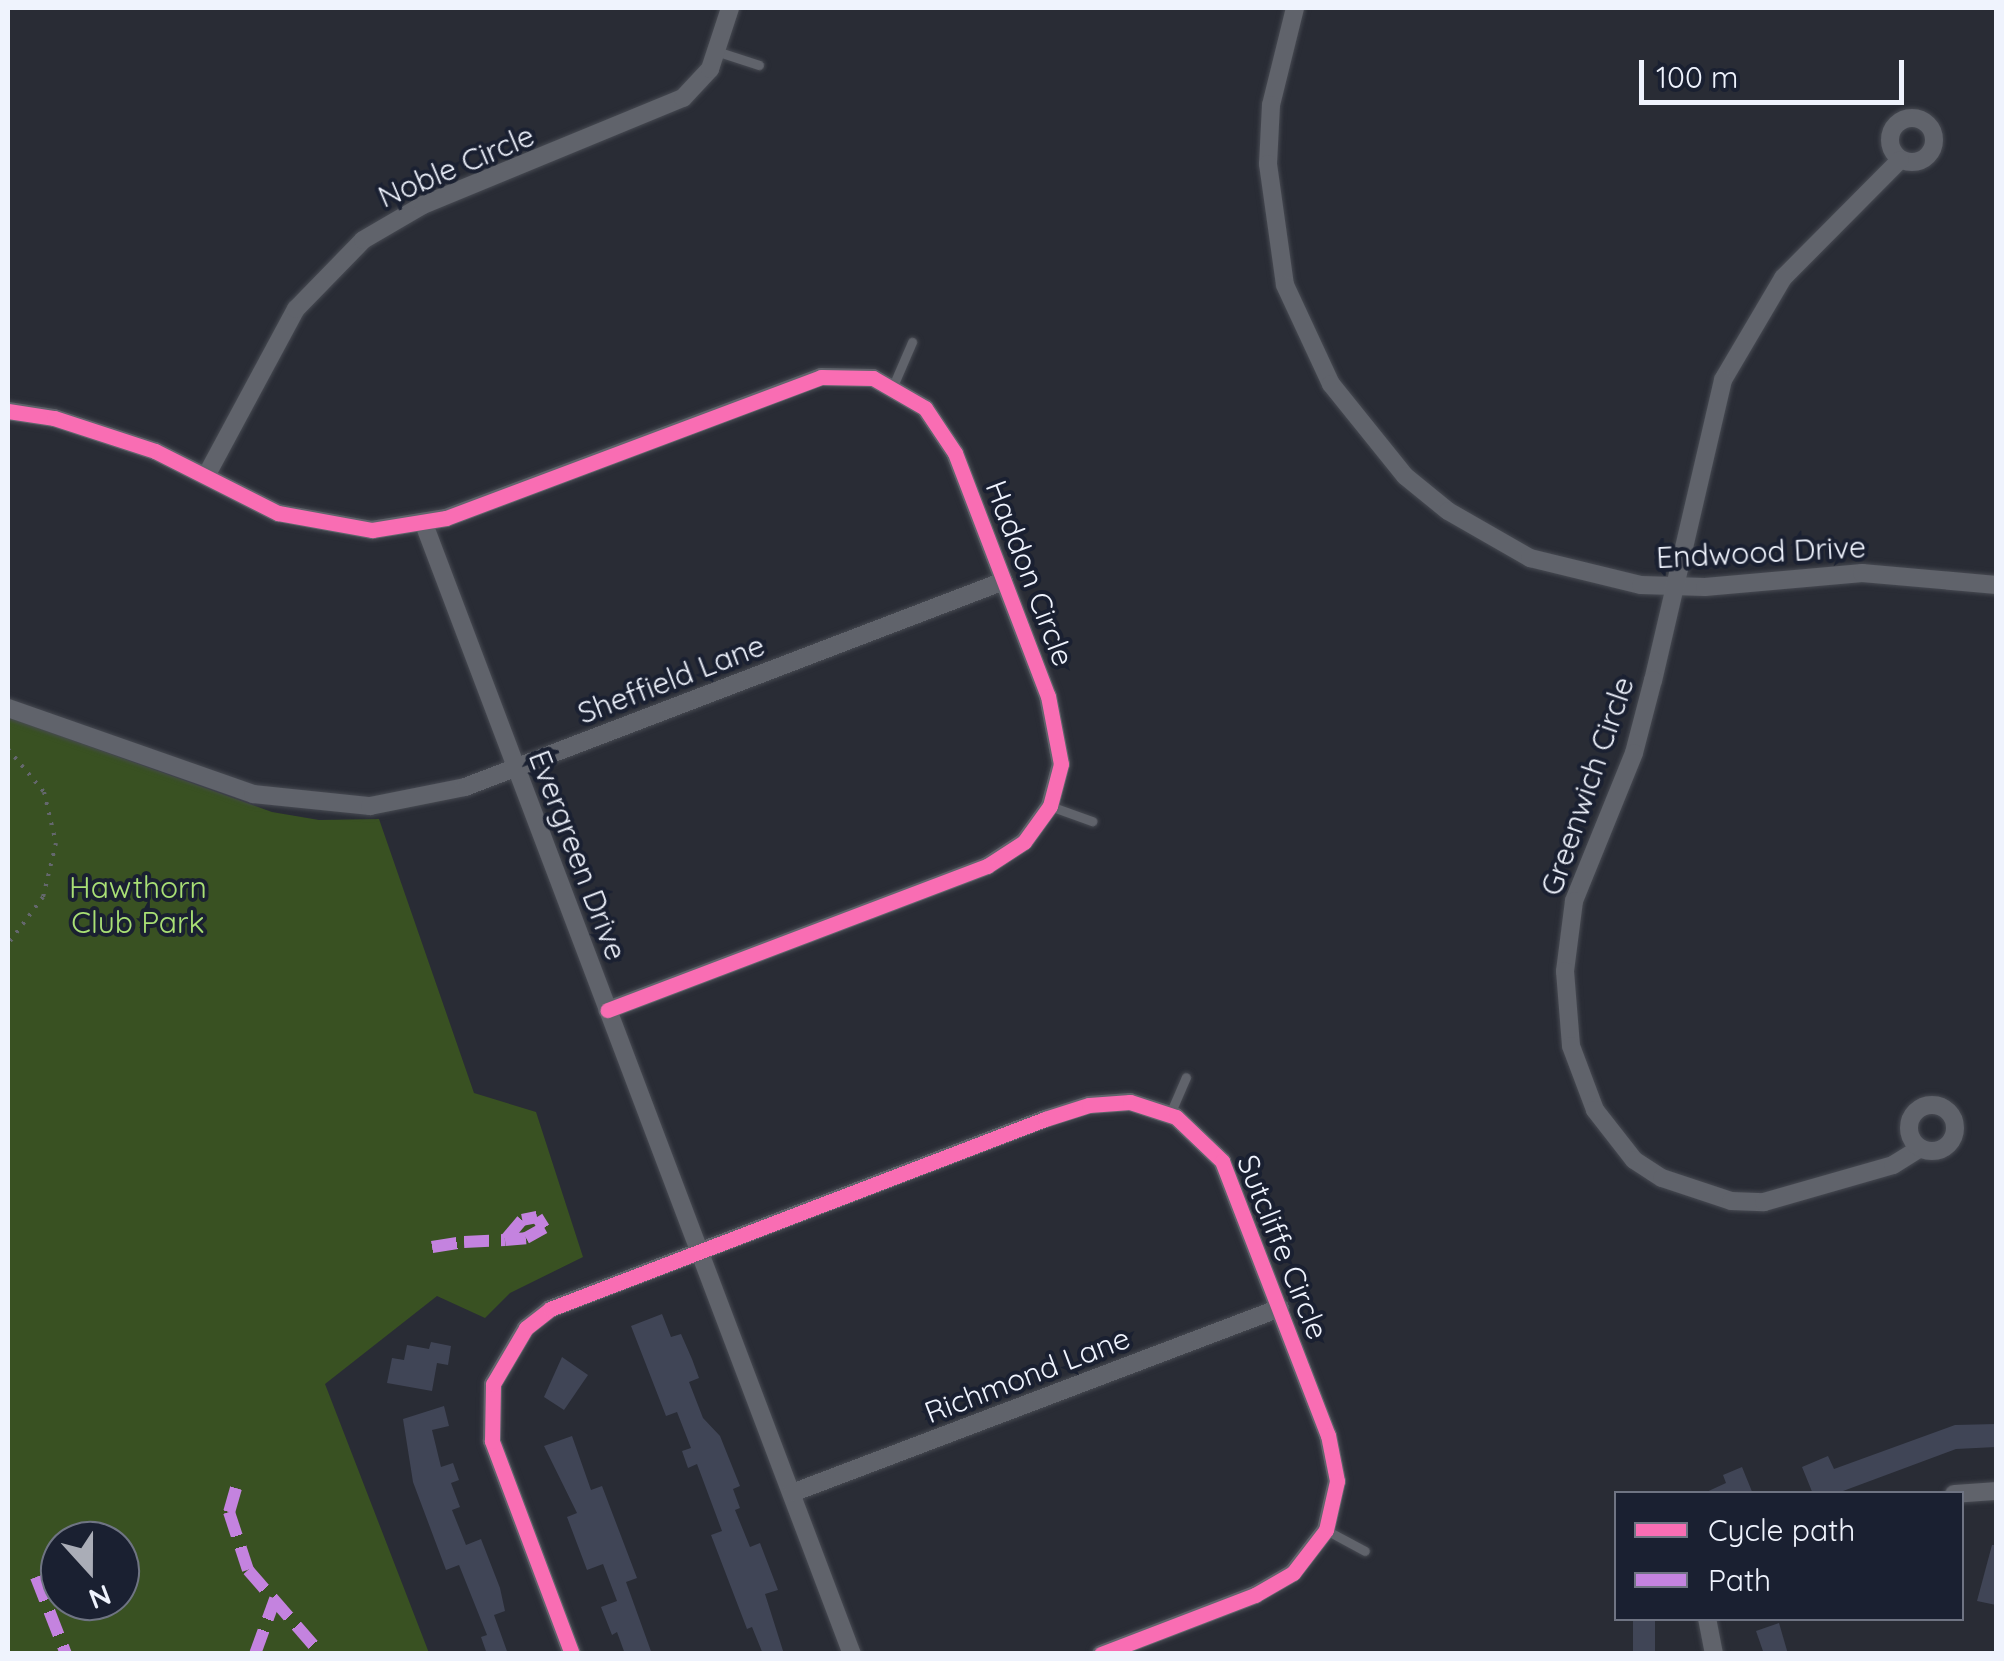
<!DOCTYPE html>
<style>
body{margin:0}
#map{position:relative;width:2004px;height:1661px;overflow:hidden;background:#292c35;font-family:Quicksand,sans-serif}
div>[style]{position:absolute}
.green>*{inset:0;background:#395122}
.building>*{inset:0;background:#404556;transform-origin:0 0}
.path>*{height:4px;margin-top:-2px;transform-origin:0;background:repeating-linear-gradient(90deg,#64676d 0 2.5px,transparent 0 10.5px)}
.roads{filter:drop-shadow(0 0 2px #474a52) drop-shadow(0 0 2px #474a52)}
.service>*{height:9px;margin:-4.5px;padding:0 4.5px;transform-origin:4.5px;border-radius:4.5px;background:#60636b}
.minor>*{height:18px;margin:-9px;padding:0 9px;transform-origin:9px;border-radius:9px;background:#60636b}
.minor>.ring{margin:-9px;padding:0;box-sizing:content-box;background:none;border:18px solid #60636b;border-radius:50%}
.quiet>*{height:12px;margin-top:-6px;transform-origin:0;background:repeating-linear-gradient(90deg,#c483df 0 25px,transparent 0 37px)}
.cycleway>*{height:15px;margin:-7.5px;padding:0 7.5px;transform-origin:7.5px;border-radius:7.5px;background:#f96db3}
span{translate:-50% -50%;white-space:nowrap;text-align:center;line-height:1.15;-webkit-text-stroke:8px #1a2031;paint-order:stroke}
.street-label{font-size:30px;color:#eff3fd}
.park-label{font-size:30px;color:#a9e075}
.frame{position:absolute;inset:0;border:10px solid #eff3fd;pointer-events:none}
.legend{position:absolute;left:1614px;top:1491px;width:350px;height:130px;box-sizing:border-box;background:#1a2031;border:2px solid #6f7483;margin:0;padding:12px 18px;list-style:none;font-size:30px;color:#eff3fd}
.legend li{display:flex;align-items:center;gap:20px;height:50px}
.legend b{width:50px;border:2px solid #6f7483}
.north{position:absolute;left:40px;top:1521px;width:100px;height:100px;box-sizing:border-box;background:#1a2031;border:2px solid #6f7483;border-radius:50%;rotate:159deg;font-size:28px;font-weight:700;line-height:40px;text-align:center;color:#eff3fd}
.north::after{content:'';display:block;margin:auto;width:35px;height:45px;background:#aaadb7;clip-path:polygon(50% 0,100% 100%,50% 72%,0 100%)}
.scale{position:absolute;left:1639px;top:60px;width:265px;height:45px;box-sizing:border-box;border:5px solid #eff3fd;border-top:0;padding-left:12px;font-size:30px;line-height:35px;white-space:nowrap;color:#eff3fd;-webkit-text-stroke:8px #1a2031;paint-order:stroke}
</style>
<div id="map">
<div class="green">
<div style="clip-path:polygon(evenodd,8px 717px,272px 812px,319px 820px,379px 819px,474px 1093px,536px 1112px,583px 1257px,510px 1293px,485px 1318px,437px 1296px,325px 1384px,429px 1653px,8px 1654px,8px 717px,60px 1541px,120px 1541px,120px 1601px,60px 1601px,60px 1541px)"></div>
</div>
<div class="building">
<div style="clip-path:polygon(662px 1314px,671px 1337px,681px 1334px,692px 1359px,699px 1378px,689px 1382px,703px 1418px,720px 1436px,740px 1486px,733px 1489px,740px 1508px,735px 1510px,750px 1547px,760px 1543px,778px 1590px,765px 1594px,784px 1654px,763px 1654px,752px 1627px,747px 1629px,711px 1535px,722px 1531px,697px 1464px,688px 1468px,682px 1451px,691px 1448px,677px 1412px,666px 1416px,631px 1326px)"></div>
<div style="clip-path:polygon(431px 1342px,451px 1346px,448px 1365px,437px 1363px,432px 1391px,387px 1383px,392px 1358px,404px 1360px,407px 1345px,429px 1349px)"></div>
<div style="clip-path:polygon(562px 1357px,588px 1375px,564px 1410px,544px 1397px)"></div>
<div style="clip-path:polygon(444px 1406px,449px 1426px,432px 1430px,441px 1467px,453px 1463px,459px 1480px,451px 1483px,460px 1507px,452px 1510px,466px 1545px,481px 1539px,500px 1588px,505px 1611px,494px 1615px,508px 1654px,487px 1654px,481px 1637px,487px 1635px,459px 1565px,446px 1570px,413px 1482px,403px 1419px)"></div>
<div style="clip-path:polygon(1996px 1424px,1996px 1447px,1956px 1449px,1835px 1494px,1813px 1494px,1802px 1467px,1828px 1456px,1834px 1469px,1955px 1425px)"></div>
<div style="clip-path:polygon(572px 1436px,591px 1490px,602px 1486px,637px 1578px,626px 1582px,652px 1654px,625px 1654px,617px 1632px,612px 1635px,601px 1607px,617px 1601px,603px 1564px,587px 1570px,567px 1517px,577px 1513px,544px 1446px)"></div>
<div style="clip-path:polygon(1742px 1467px,1753px 1494px,1702px 1494px,1726px 1483px,1723px 1475px)"></div>
<div style="clip-path:polygon(1992px 1545px,1996px 1545px,1996px 1605px,1977px 1601px)"></div>
<div style="left:1633px;top:1618px;width:22px;height:36px"></div>
<div style="clip-path:polygon(1779px 1623px,1788px 1654px,1764px 1654px,1756px 1631px)"></div>
</div>
<div class="path">
<div style="left:8px;top:749px;width:56px;rotate:50.1deg"></div>
<div style="left:44px;top:792px;width:52px;rotate:76.8deg"></div>
<div style="left:56px;top:843px;width:56px;rotate:103.5deg"></div>
<div style="left:43px;top:897px;width:59px;rotate:126.7deg"></div>
</div>
<div class="roads">
<div class="service">
<div style="left:719px;top:52px;width:42px;rotate:18deg"></div>
<div style="left:893px;top:386px;width:48px;rotate:-66.6deg"></div>
<div style="left:1050px;top:806px;width:45px;rotate:19.7deg"></div>
<div style="left:1170px;top:1114px;width:40px;rotate:-66.6deg"></div>
<div style="left:1326px;top:1530px;width:44px;rotate:28.3deg"></div>
</div>
<div class="minor">
<div style="left:1295px;top:8px;width:100px;rotate:103.9deg"></div>
<div style="left:1271px;top:105px;width:59px;rotate:92.9deg"></div>
<div style="left:1268px;top:164px;width:122px;rotate:82deg"></div>
<div style="left:1285px;top:285px;width:109px;rotate:65.1deg"></div>
<div style="left:1331px;top:384px;width:118px;rotate:51.2deg"></div>
<div style="left:1405px;top:476px;width:55px;rotate:39.1deg"></div>
<div style="left:1448px;top:511px;width:95px;rotate:29.8deg"></div>
<div style="left:1530px;top:558px;width:114px;rotate:13.7deg"></div>
<div style="left:1641px;top:585px;width:64px;rotate:1.8deg"></div>
<div style="left:1705px;top:587px;width:158px;rotate:-5.1deg"></div>
<div style="left:1862px;top:573px;width:135px;rotate:5.1deg"></div>
<div class="ring" style="left:1890px;top:118px;width:26px;height:26px"></div>
<div style="left:1900px;top:160px;width:166px;rotate:134.8deg"></div>
<div style="left:1783px;top:278px;width:118px;rotate:120.5deg"></div>
<div style="left:1723px;top:380px;width:308px;rotate:103.1deg"></div>
<div style="left:1653px;top:680px;width:75px;rotate:104.6deg"></div>
<div style="left:1634px;top:753px;width:160px;rotate:112.1deg"></div>
<div style="left:1574px;top:901px;width:71px;rotate:97.3deg"></div>
<div style="left:1565px;top:971px;width:75px;rotate:85.4deg"></div>
<div style="left:1571px;top:1046px;width:68px;rotate:69.4deg"></div>
<div style="left:1595px;top:1110px;width:63px;rotate:52deg"></div>
<div style="left:1634px;top:1160px;width:33px;rotate:33deg"></div>
<div style="left:1662px;top:1178px;width:73px;rotate:18.4deg"></div>
<div style="left:1731px;top:1201px;width:33px;rotate:2deg"></div>
<div style="left:1764px;top:1202px;width:134px;rotate:-16deg"></div>
<div style="left:1893px;top:1165px;width:32px;rotate:-32deg"></div>
<div style="left:8px;top:411px;width:47px;rotate:8.7deg"></div>
<div style="left:54px;top:418px;width:106px;rotate:18.1deg"></div>
<div style="left:155px;top:451px;width:138px;rotate:26.8deg"></div>
<div style="left:278px;top:513px;width:96px;rotate:10.3deg"></div>
<div style="left:372px;top:530px;width:75px;rotate:-9.2deg"></div>
<div style="left:446px;top:518px;width:401px;rotate:-20.6deg"></div>
<div style="left:821px;top:377px;width:52px;rotate:1.1deg"></div>
<div style="left:873px;top:378px;width:60px;rotate:30deg"></div>
<div style="left:925px;top:408px;width:54px;rotate:56.3deg"></div>
<div style="left:955px;top:453px;width:260px;rotate:69.1deg"></div>
<div style="left:1048px;top:696px;width:69px;rotate:79.2deg"></div>
<div style="left:1061px;top:764px;width:43px;rotate:104.7deg"></div>
<div style="left:1050px;top:806px;width:44px;rotate:125.8deg"></div>
<div style="left:1024px;top:842px;width:44px;rotate:147deg"></div>
<div style="left:987px;top:866px;width:406px;rotate:159.2deg"></div>
<div style="left:206px;top:476px;width:190px;rotate:-61.7deg"></div>
<div style="left:296px;top:309px;width:96px;rotate:-45.8deg"></div>
<div style="left:363px;top:240px;width:69px;rotate:-30.3deg"></div>
<div style="left:423px;top:205px;width:281px;rotate:-22.4deg"></div>
<div style="left:683px;top:98px;width:40px;rotate:-47deg"></div>
<div style="left:710px;top:69px;width:64px;rotate:-71.8deg"></div>
<div style="left:424px;top:524px;width:1208px;rotate:69.26deg"></div>
<div style="left:8px;top:708px;width:260px;rotate:19.3deg"></div>
<div style="left:253px;top:794px;width:118px;rotate:5.9deg"></div>
<div style="left:370px;top:806px;width:97px;rotate:-11.3deg"></div>
<div style="left:465px;top:787px;width:577px;rotate:-20.92deg"></div>
<div class="ring" style="left:1909px;top:1105px;width:28px;height:28px"></div>
<div style="left:792px;top:1493px;width:522px;rotate:-20.76deg"></div>
<div style="left:1954px;top:1494px;width:42px;rotate:-4.1deg"></div>
<div style="left:1707px;top:1618px;width:37px;rotate:79deg"></div>
<div style="left:572px;top:1654px;width:228px;rotate:-110.6deg"></div>
<div style="left:492px;top:1441px;width:57px;rotate:-89deg"></div>
<div style="left:493px;top:1384px;width:65px;rotate:-59.5deg"></div>
<div style="left:526px;top:1328px;width:31px;rotate:-38deg"></div>
<div style="left:550px;top:1309px;width:530px;rotate:-21deg"></div>
<div style="left:1045px;top:1119px;width:46px;rotate:-17.7deg"></div>
<div style="left:1089px;top:1105px;width:41px;rotate:-4.2deg"></div>
<div style="left:1130px;top:1102px;width:48px;rotate:18.1deg"></div>
<div style="left:1176px;top:1117px;width:64px;rotate:43.7deg"></div>
<div style="left:1222px;top:1161px;width:294px;rotate:68.9deg"></div>
<div style="left:1328px;top:1435px;width:47px;rotate:78.9deg"></div>
<div style="left:1337px;top:1481px;width:50px;rotate:102.7deg"></div>
<div style="left:1326px;top:1530px;width:54px;rotate:127.5deg"></div>
<div style="left:1293px;top:1573px;width:44px;rotate:149.9deg"></div>
<div style="left:1255px;top:1595px;width:165px;rotate:159deg"></div>
</div>
</div>
<div class="quiet">
<div style="left:432px;top:1247px;width:32px;rotate:-9deg"></div>
<div style="left:464px;top:1242px;width:41px;rotate:-2.8deg"></div>
<div style="left:505px;top:1240px;width:21px;rotate:-5deg"></div>
<div style="left:526px;top:1238px;width:21px;rotate:-29deg"></div>
<div style="left:544px;top:1228px;width:13px;rotate:-122deg"></div>
<div style="left:537px;top:1217px;width:15px;rotate:169deg"></div>
<div style="left:522px;top:1220px;width:26px;rotate:130deg"></div>
<div style="left:236px;top:1488px;width:25px;rotate:106deg"></div>
<div style="left:229px;top:1512px;width:61px;rotate:71.9deg"></div>
<div style="left:248px;top:1570px;width:111px;rotate:49deg"></div>
<div style="left:36px;top:1577px;width:83px;rotate:68.7deg"></div>
<div style="left:255px;top:1654px;width:59px;rotate:-70deg"></div>
</div>
<div class="cycleway">
<div style="left:8px;top:411px;width:47px;rotate:8.7deg"></div>
<div style="left:54px;top:418px;width:106px;rotate:18.1deg"></div>
<div style="left:155px;top:451px;width:138px;rotate:26.8deg"></div>
<div style="left:278px;top:513px;width:96px;rotate:10.3deg"></div>
<div style="left:372px;top:530px;width:75px;rotate:-9.2deg"></div>
<div style="left:446px;top:518px;width:401px;rotate:-20.6deg"></div>
<div style="left:821px;top:377px;width:52px;rotate:1.1deg"></div>
<div style="left:873px;top:378px;width:60px;rotate:30deg"></div>
<div style="left:925px;top:408px;width:54px;rotate:56.3deg"></div>
<div style="left:955px;top:453px;width:260px;rotate:69.1deg"></div>
<div style="left:1048px;top:696px;width:69px;rotate:79.2deg"></div>
<div style="left:1061px;top:764px;width:43px;rotate:104.7deg"></div>
<div style="left:1050px;top:806px;width:44px;rotate:125.8deg"></div>
<div style="left:1024px;top:842px;width:44px;rotate:147deg"></div>
<div style="left:987px;top:866px;width:406px;rotate:159.2deg"></div>
<div style="left:572px;top:1654px;width:228px;rotate:-110.6deg"></div>
<div style="left:492px;top:1441px;width:57px;rotate:-89deg"></div>
<div style="left:493px;top:1384px;width:65px;rotate:-59.5deg"></div>
<div style="left:526px;top:1328px;width:31px;rotate:-38deg"></div>
<div style="left:550px;top:1309px;width:530px;rotate:-21deg"></div>
<div style="left:1045px;top:1119px;width:46px;rotate:-17.7deg"></div>
<div style="left:1089px;top:1105px;width:41px;rotate:-4.2deg"></div>
<div style="left:1130px;top:1102px;width:48px;rotate:18.1deg"></div>
<div style="left:1176px;top:1117px;width:64px;rotate:43.7deg"></div>
<div style="left:1222px;top:1161px;width:294px;rotate:68.9deg"></div>
<div style="left:1328px;top:1435px;width:47px;rotate:78.9deg"></div>
<div style="left:1337px;top:1481px;width:50px;rotate:102.7deg"></div>
<div style="left:1326px;top:1530px;width:54px;rotate:127.5deg"></div>
<div style="left:1293px;top:1573px;width:44px;rotate:149.9deg"></div>
<div style="left:1255px;top:1595px;width:165px;rotate:159deg"></div>
</div>
<div class="street-label">
<span style="left:456px;top:166px;rotate:-23deg">Noble Circle</span>
<span style="left:1761px;top:552px;rotate:-3deg">Endwood Drive</span>
<span style="left:1030px;top:573px;rotate:69deg">Haddon Circle</span>
<span style="left:671px;top:679px;rotate:-21deg">Sheffield Lane</span>
<span style="left:1587px;top:786px;rotate:-71deg">Greenwich Circle</span>
<span style="left:578px;top:855px;rotate:69deg">Evergreen Drive</span>
<span style="left:1283px;top:1247px;rotate:68deg">Sutcliffe Circle</span>
<span style="left:1027px;top:1375px;rotate:-21deg">Richmond Lane</span>
</div>
<div class="park-label">
<span style="left:138px;top:904px">Hawthorn<br>Club Park</span>
</div>
<div class="frame"></div>
<ul class="legend">
<li><b style="height:12px;background:#f96db3"></b>Cycle path</li>
<li><b style="height:12px;background:#c483df"></b>Path</li>
</ul>
<div class="north">N</div>
<div class="scale">100 m</div>
</div>
